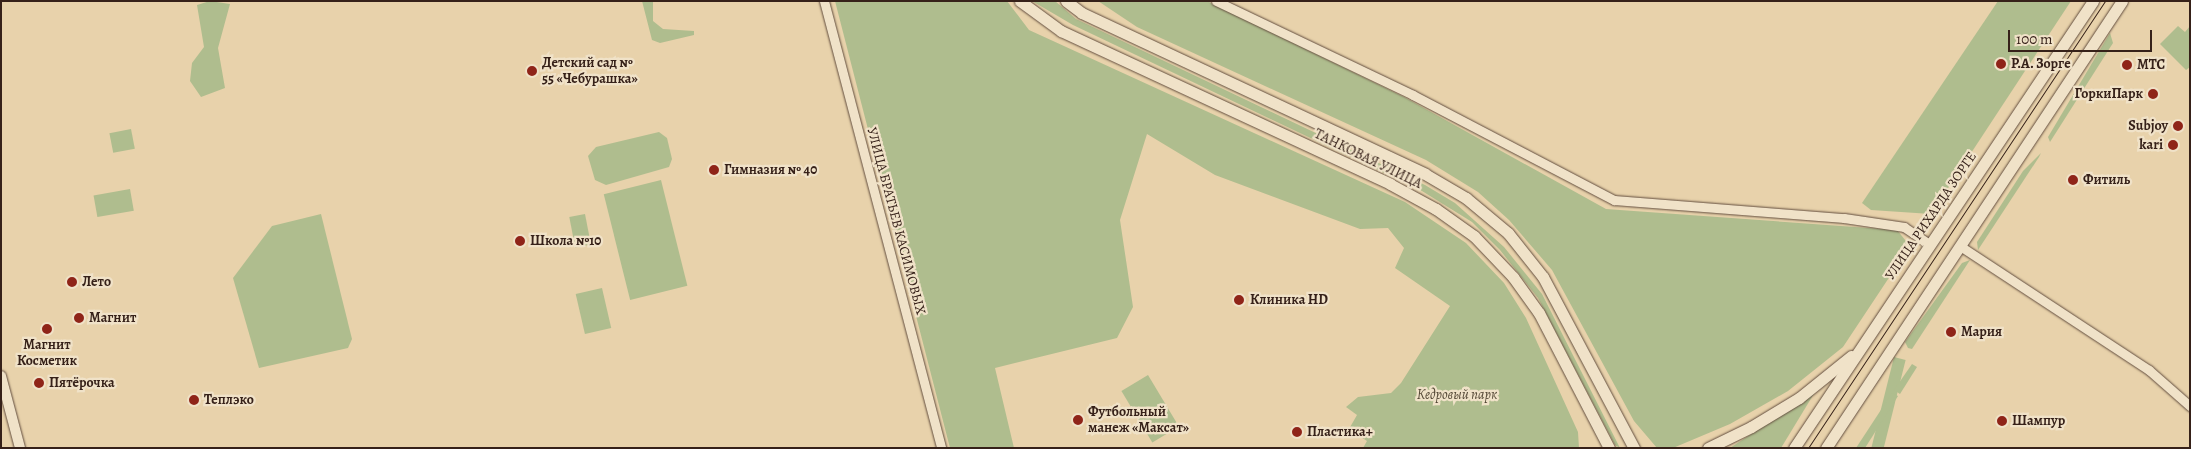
<!DOCTYPE html>
<meta charset="utf-8">
<style>
body{margin:0}
#map{position:relative;width:2191px;height:449px;overflow:hidden;background:#e8d2ab;font-family:Alegreya,serif}
div>[style]{position:absolute}
.green>*{inset:0;background:#afbd8e;transform-origin:0 0}
.roads{filter:drop-shadow(0 0 1px #624d3e) drop-shadow(0 0 1px #624d3e)}
.minor>*{height:9px;margin:-4.5px;padding:0 4.5px;transform-origin:4.5px;border-radius:4.5px;background:#f0e2c8}
.tertiary>*{height:10px;margin:-5px;padding:0 5px;transform-origin:5px;border-radius:5px;background:#f0e2c8}
.secondary>*{height:11px;margin:-5.5px;padding:0 5.5px;transform-origin:5.5px;border-radius:5.5px;background:#f0e2c8}
.tram>*{height:1px;margin:-0.5px;padding:0 0.5px;transform-origin:0.5px;border-radius:0.5px;background:#362119}
.dots>*{width:14px;height:14px;translate:-50% -50%;box-sizing:border-box;border:2px solid #f0e2c8;border-radius:50%}
span{translate:-50% -50%;white-space:nowrap;text-align:center;line-height:1.15;-webkit-text-stroke:4.5px #f0e2c8;paint-order:stroke}
.poi-label{font-size:14px;color:#362119;font-weight:700}
.left{translate:0 -50%;text-align:left}
.right{translate:-100% -50%;text-align:right}
.street-label{font-size:14px;color:#362119}
.park-label{font-size:14px;color:#544836;font-style:italic}
.frame{position:absolute;inset:0;border:2px solid #362119;pointer-events:none}
.scale{position:absolute;left:2008px;top:30px;width:144px;height:22px;box-sizing:border-box;border:2px solid #362119;border-top:0;padding-left:6px;font-size:15px;line-height:18px;white-space:nowrap;color:#362119;-webkit-text-stroke:4px #f0e2c8;paint-order:stroke}
</style>
<div id="map">
<div class="green">
<div style="clip-path:polygon(210px 1px,230px 4px,218px 48px,225px 88px,201px 97px,190px 81px,192px 63px,204px 47px,197px 5px)"></div>
<div style="clip-path:polygon(642px 1px,653px 1px,653px 21px,663px 29px,694px 31px,694px 35px,660px 43px,652px 40px)"></div>
<div style="clip-path:polygon(835px 1px,1007px 1px,1029px 30px,1405px 202px,1466px 243px,1504px 283px,1526px 318px,1578px 432px,1579px 448px,1363px 448px,1367px 441px,1349px 429px,1357px 415px,1346px 407px,1358px 397px,1391px 393px,1401px 383px,1450px 306px,1395px 268px,1404px 248px,1388px 228px,1360px 229px,1215px 175px,1147px 134px,1120px 220px,1133px 307px,1117px 338px,995px 368px,1014px 448px,950px 448px)"></div>
<div style="clip-path:polygon(1032px 1px,1055px 1px,1076px 19px,1425px 185px,1455px 203px,1504px 247px,1542px 294px,1620px 448px,1615px 445px,1538px 298px,1500px 250px,1472px 222px,1422px 191px,1073px 25px)"></div>
<div style="clip-path:polygon(1098px 1px,1207px 1px,1404px 97px,1606px 209px,1897px 230px,1910px 246px,1843px 347px,1788px 391px,1730px 424px,1673px 448px,1657px 448px,1634px 421px,1552px 270px,1509px 220px,1478px 192px,1426px 160px,1137px 27px)"></div>
<div style="clip-path:polygon(1998px 1px,2071px 1px,1931px 214px,1871px 210px,1862px 203px)"></div>
<div style="clip-path:polygon(2178px 26px,2185px 32px,2190px 26px,2190px 67px,2186px 70px,2160px 44px)"></div>
<div style="clip-path:polygon(2110px 33px,2113px 43px,2050px 142px,2048px 137px)"></div>
<div style="left:131px;top:129px;width:20px;height:22px;rotate:79deg"></div>
<div style="clip-path:polygon(659px 132px,667px 138px,672px 159px,669px 167px,606px 185px,595px 180px,588px 156px,596px 147px)"></div>
<div style="clip-path:polygon(2041px 153px,2039px 157px,1978px 250px,1977px 242px,2023px 171px)"></div>
<div style="left:661px;top:180px;width:109px;height:59px;rotate:76deg"></div>
<div style="left:130px;top:189px;width:22px;height:37px;rotate:80deg"></div>
<div style="clip-path:polygon(321px 214px,352px 339px,348px 348px,259px 368px,233px 278px,272px 226px)"></div>
<div style="left:585px;top:214px;width:31px;height:16px;rotate:79deg"></div>
<div style="clip-path:polygon(1970px 260px,1912px 349px,1908px 348px,1905px 342px,1962px 263px)"></div>
<div style="left:602px;top:288px;width:41px;height:27px;rotate:77deg"></div>
<div style="left:1894px;top:357px;width:12px;height:110px;rotate:14deg"></div>
<div style="clip-path:polygon(1912px 364px,1917px 367px,1900px 394px,1894px 390px)"></div>
<div style="left:1148px;top:375px;width:60px;height:31px;rotate:59deg"></div>
<div style="clip-path:polygon(1815px 392px,1781px 448px,1730px 448px)"></div>
<div style="clip-path:polygon(1892px 393px,1898px 396px,1865px 448px,1856px 448px)"></div>
</div>
<div class="roads">
<div class="minor">
<div style="left:824px;top:1px;width:462px;rotate:75.3deg"></div>
<div style="left:1216px;top:1px;width:218px;rotate:25.5deg"></div>
<div style="left:1413px;top:95px;width:227px;rotate:27.6deg"></div>
<div style="left:1614px;top:200px;width:231px;rotate:4.5deg"></div>
<div style="left:1844px;top:218px;width:61px;rotate:8.5deg"></div>
<div style="left:1904px;top:227px;width:30px;rotate:34deg"></div>
<div style="left:1960px;top:246px;width:226px;rotate:33.3deg"></div>
<div style="left:2149px;top:370px;width:55px;rotate:41.3deg"></div>
</div>
<div class="tertiary">
<div style="left:1px;top:376px;width:74px;rotate:75.2deg"></div>
</div>
<div class="secondary">
<div style="left:1020px;top:1px;width:51px;rotate:36.2deg"></div>
<div style="left:1061px;top:31px;width:363px;rotate:24.9deg"></div>
<div style="left:1390px;top:184px;width:52px;rotate:28.5deg"></div>
<div style="left:1436px;top:209px;width:47px;rotate:35.4deg"></div>
<div style="left:1474px;top:236px;width:57px;rotate:46.4deg"></div>
<div style="left:1513px;top:277px;width:44px;rotate:54.2deg"></div>
<div style="left:1539px;top:313px;width:152px;rotate:62.6deg"></div>
<div style="left:1066px;top:1px;width:20px;rotate:37deg"></div>
<div style="left:1082px;top:13px;width:379px;rotate:25.1deg"></div>
<div style="left:1425px;top:174px;width:48px;rotate:30.3deg"></div>
<div style="left:1466px;top:198px;width:55px;rotate:39.8deg"></div>
<div style="left:1508px;top:233px;width:56px;rotate:51.5deg"></div>
<div style="left:1543px;top:277px;width:194px;rotate:62deg"></div>
<div style="left:1708px;top:448px;width:48px;rotate:-26deg"></div>
<div style="left:1751px;top:427px;width:56px;rotate:-31.1deg"></div>
<div style="left:1799px;top:398px;width:67px;rotate:-38.9deg"></div>
<div style="left:1794px;top:448px;width:538px;rotate:-56.22deg"></div>
<div style="left:1826px;top:448px;width:536px;rotate:-56.49deg"></div>
</div>
</div>
<div class="tram">
<div style="left:1808px;top:448px;width:537px;rotate:-56.4deg"></div>
</div>
<div class="dots">
<div style="left:2001px;top:64px;background:#8f2418"></div>
<div style="left:2127px;top:65px;background:#8f2418"></div>
<div style="left:532px;top:71px;background:#8f2418"></div>
<div style="left:2153px;top:94px;background:#8f2418"></div>
<div style="left:2178px;top:126px;background:#8f2418"></div>
<div style="left:2173px;top:145px;background:#8f2418"></div>
<div style="left:714px;top:170px;background:#8f2418"></div>
<div style="left:2073px;top:180px;background:#8f2418"></div>
<div style="left:520px;top:241px;background:#8f2418"></div>
<div style="left:72px;top:282px;background:#8f2418"></div>
<div style="left:1239px;top:300px;background:#8f2418"></div>
<div style="left:79px;top:318px;background:#8f2418"></div>
<div style="left:47px;top:329px;background:#8f2418"></div>
<div style="left:1951px;top:332px;background:#8f2418"></div>
<div style="left:39px;top:383px;background:#8f2418"></div>
<div style="left:194px;top:400px;background:#8f2418"></div>
<div style="left:1078px;top:420px;background:#8f2418"></div>
<div style="left:2002px;top:421px;background:#8f2418"></div>
<div style="left:1297px;top:432px;background:#8f2418"></div>
</div>
<div class="poi-label">
<span class="left" style="left:542px;top:71px">Детский сад №<br>55 «Чебурашка»</span>
<span class="left" style="left:2011px;top:64px">Р.А. Зорге</span>
<span class="left" style="left:2137px;top:65px">МТС</span>
<span class="right" style="left:2143px;top:94px">ГоркиПарк</span>
<span class="right" style="left:2168px;top:126px">Subjoy</span>
<span class="right" style="left:2163px;top:145px">kari</span>
<span class="left" style="left:724px;top:170px">Гимназия № 40</span>
<span class="left" style="left:2083px;top:180px">Фитиль</span>
<span class="left" style="left:530px;top:241px">Школа №10</span>
<span class="left" style="left:82px;top:282px">Лето</span>
<span class="left" style="left:1250px;top:300px">Клиника HD</span>
<span class="left" style="left:89px;top:318px">Магнит</span>
<span class="left" style="left:1961px;top:332px">Мария</span>
<span style="left:47px;top:353px">Магнит<br>Косметик</span>
<span class="left" style="left:49px;top:383px">Пятёрочка</span>
<span class="left" style="left:204px;top:400px">Теплэко</span>
<span class="left" style="left:1088px;top:420px">Футбольный<br>манеж «Максат»</span>
<span class="left" style="left:2012px;top:421px">Шампур</span>
<span class="left" style="left:1307px;top:432px">Пластика+</span>
</div>
<div class="street-label">
<span style="left:1368px;top:159px;rotate:26deg">ТАНКОВАЯ УЛИЦА</span>
<span style="left:1931px;top:216px;rotate:-56deg">УЛИЦА РИХАРДА ЗОРГЕ</span>
<span style="left:896px;top:221px;rotate:75deg">УЛИЦА БРАТЬЕВ КАСИМОВЫХ</span>
</div>
<div class="park-label">
<span style="left:1457px;top:395px">Кедровый парк</span>
</div>
<div class="frame"></div>
<div class="scale">100 m</div>
</div>
